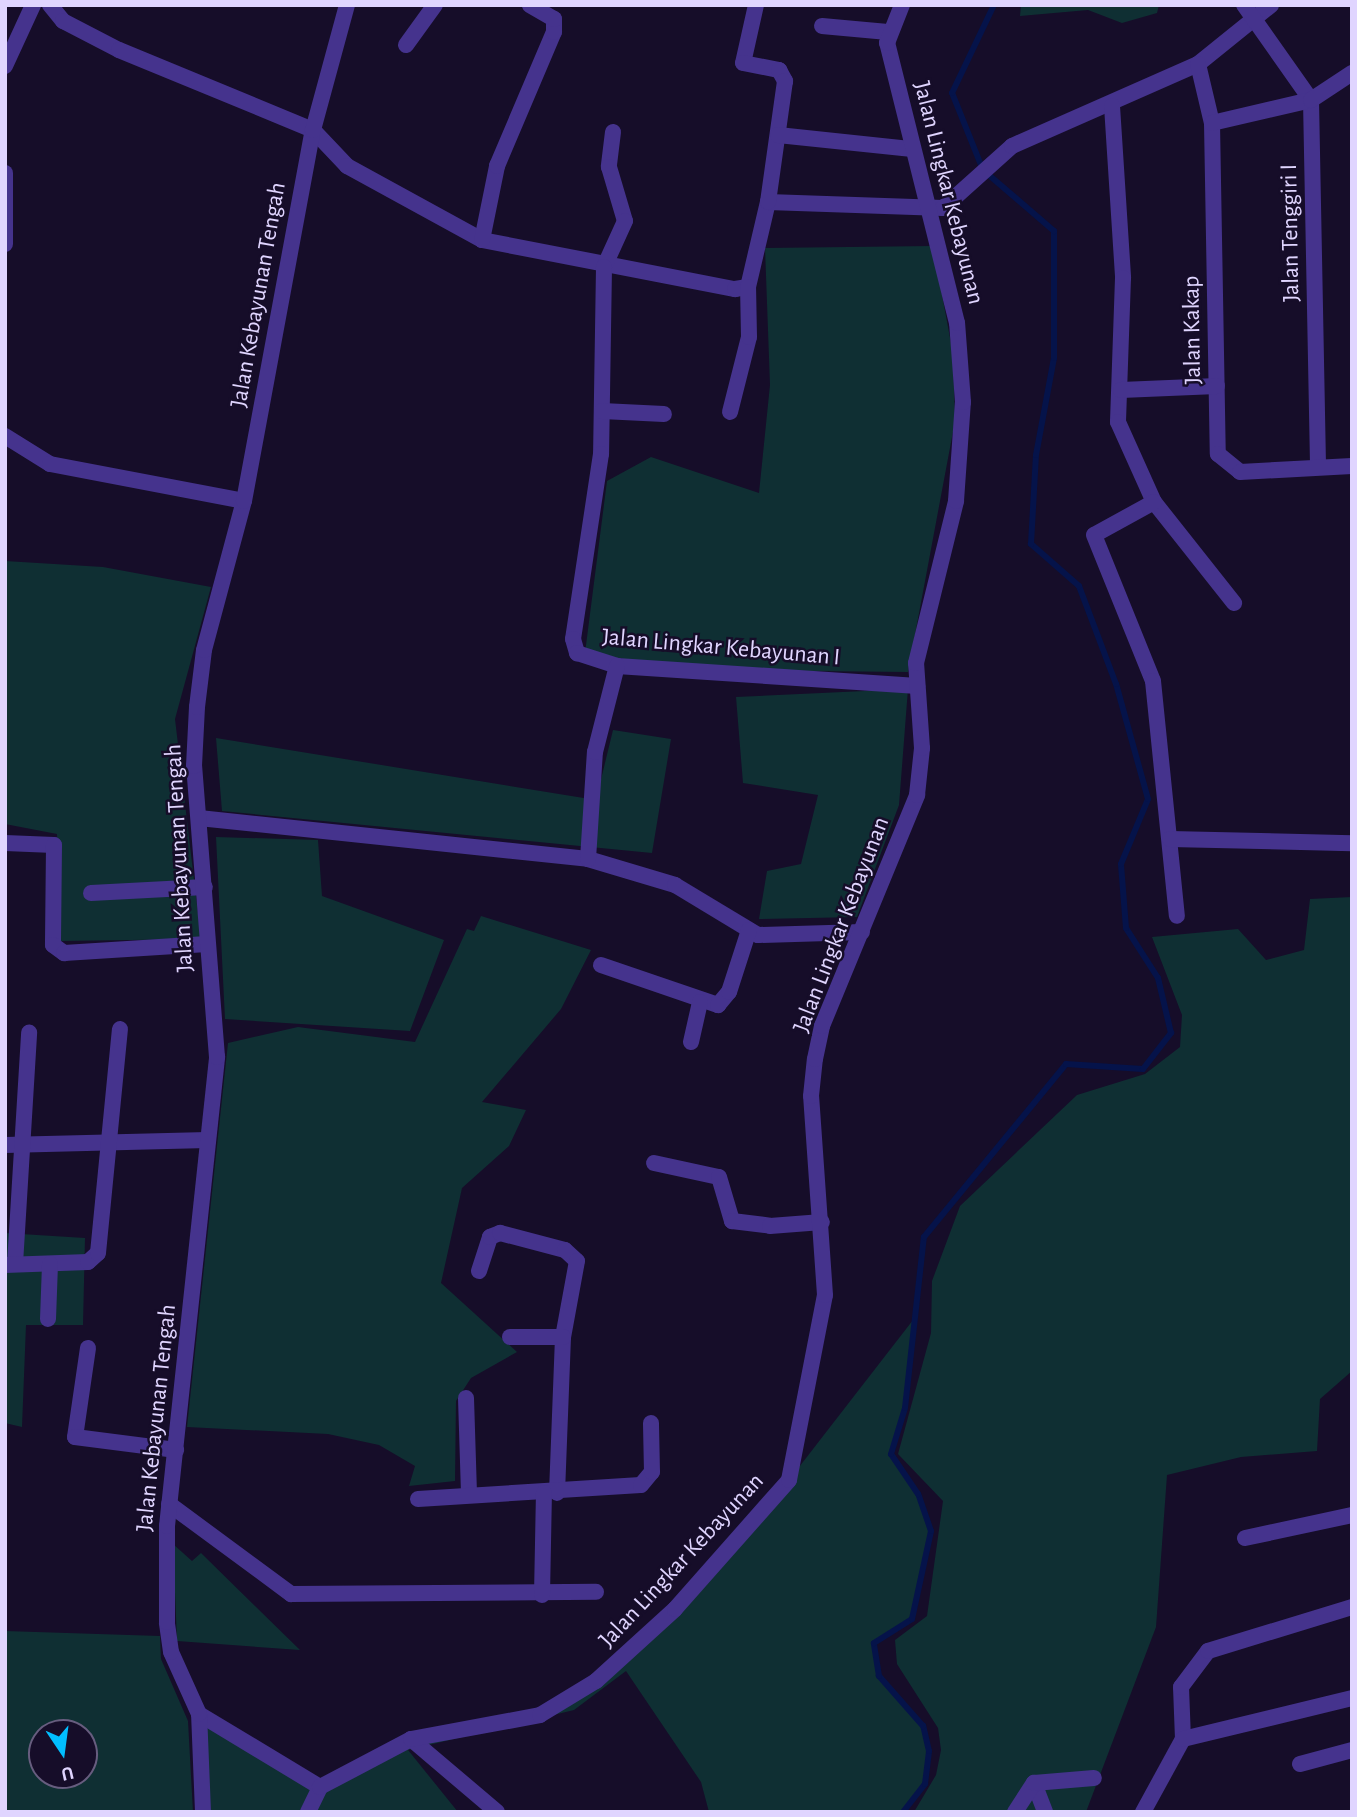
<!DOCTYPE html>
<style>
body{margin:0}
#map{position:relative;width:1357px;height:1817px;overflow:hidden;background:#160d29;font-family:"Alegreya Sans",sans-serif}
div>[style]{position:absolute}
.green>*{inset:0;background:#0f2f33}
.stream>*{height:6px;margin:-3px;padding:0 3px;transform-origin:3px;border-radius:3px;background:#05134a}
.minor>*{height:16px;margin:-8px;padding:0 8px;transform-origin:8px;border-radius:8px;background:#45338d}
span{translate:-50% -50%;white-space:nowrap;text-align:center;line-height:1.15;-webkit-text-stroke:5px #160d29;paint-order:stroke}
.street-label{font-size:24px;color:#e0d5ff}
.frame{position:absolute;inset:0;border:7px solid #e0d5ff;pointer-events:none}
.north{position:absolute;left:28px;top:1719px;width:70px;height:70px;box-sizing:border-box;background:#160d29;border:2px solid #675d7f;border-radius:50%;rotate:167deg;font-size:19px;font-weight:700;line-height:28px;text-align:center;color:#e0d5ff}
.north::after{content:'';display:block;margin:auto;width:24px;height:32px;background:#01beff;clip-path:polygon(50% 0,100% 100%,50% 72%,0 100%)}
</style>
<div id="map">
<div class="green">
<div style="clip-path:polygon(1021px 5px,1159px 5px,1157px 13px,1122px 23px,1088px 10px,1020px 16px)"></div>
<div style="clip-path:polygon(933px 246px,953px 354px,955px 421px,908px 672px,697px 670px,585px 653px,607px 481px,651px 457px,759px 493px,770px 385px,765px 248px)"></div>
<div style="clip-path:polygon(5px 561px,103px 567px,211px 587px,175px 719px,201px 939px,61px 941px,57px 834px,5px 824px)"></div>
<div style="clip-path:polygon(908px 689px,899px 805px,857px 917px,759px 919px,767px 871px,801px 864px,818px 795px,743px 783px,736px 697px)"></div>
<div style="clip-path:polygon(613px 730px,671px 739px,652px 853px,222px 811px,216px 738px,596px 800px)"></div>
<div style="clip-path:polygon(216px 837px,318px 840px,322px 896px,444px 940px,410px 1031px,225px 1019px)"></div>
<div style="clip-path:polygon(1352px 897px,1352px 1371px,1320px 1399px,1317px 1451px,1241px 1457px,1167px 1475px,1156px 1627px,1086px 1812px,914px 1812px,936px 1775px,941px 1750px,938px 1728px,897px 1664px,895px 1640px,927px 1616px,943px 1501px,898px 1454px,931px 1333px,932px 1281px,960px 1206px,1077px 1095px,1145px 1074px,1180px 1047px,1182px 1015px,1152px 937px,1238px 929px,1266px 960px,1304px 950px,1310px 899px)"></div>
<div style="clip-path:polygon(481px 916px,591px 950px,561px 1009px,482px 1102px,526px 1110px,509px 1146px,462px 1188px,441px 1283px,517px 1352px,471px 1378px,456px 1401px,455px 1481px,409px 1486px,415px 1466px,379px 1445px,328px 1434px,187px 1427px,228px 1043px,298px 1027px,415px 1042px,467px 929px,474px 931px)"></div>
<div style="clip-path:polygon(5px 1233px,85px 1238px,83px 1325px,26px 1325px,22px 1427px,5px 1423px)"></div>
<div style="clip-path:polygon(913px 1320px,905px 1408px,891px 1454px,918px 1494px,931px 1531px,912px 1619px,874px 1643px,879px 1676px,923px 1726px,929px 1751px,925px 1784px,903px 1812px,709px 1812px,701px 1782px,626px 1671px,574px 1710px,408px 1750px,458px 1812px,203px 1812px,199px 1714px,320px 1787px,411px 1739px,540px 1715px,596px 1681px,789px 1480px)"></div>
<div style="clip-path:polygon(173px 1544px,192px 1561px,201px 1553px,300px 1650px,177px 1641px)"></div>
<div style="clip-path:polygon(evenodd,5px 1631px,160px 1636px,161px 1659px,188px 1721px,193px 1812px,5px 1812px,5px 1631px,42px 1733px,84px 1733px,84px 1775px,42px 1775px,42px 1733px)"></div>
</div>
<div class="stream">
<div style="left:903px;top:1812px;width:36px;rotate:-52deg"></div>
<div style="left:925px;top:1784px;width:33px;rotate:-83deg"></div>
<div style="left:929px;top:1751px;width:26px;rotate:-103deg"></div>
<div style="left:923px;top:1726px;width:67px;rotate:-131.3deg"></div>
<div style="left:879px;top:1676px;width:33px;rotate:-99deg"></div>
<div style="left:874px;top:1643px;width:45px;rotate:-32.3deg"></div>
<div style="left:912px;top:1619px;width:90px;rotate:-77.8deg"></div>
<div style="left:931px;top:1531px;width:39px;rotate:-109deg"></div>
<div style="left:918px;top:1494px;width:48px;rotate:-124deg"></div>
<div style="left:891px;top:1454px;width:48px;rotate:-73.1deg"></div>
<div style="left:905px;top:1408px;width:172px;rotate:-83.7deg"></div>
<div style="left:924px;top:1237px;width:224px;rotate:-50.6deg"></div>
<div style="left:1066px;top:1064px;width:77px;rotate:3.7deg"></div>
<div style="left:1143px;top:1069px;width:46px;rotate:-52.1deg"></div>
<div style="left:1171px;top:1033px;width:57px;rotate:-103.3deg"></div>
<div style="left:1158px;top:978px;width:59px;rotate:-122.6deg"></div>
<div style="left:1126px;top:928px;width:64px;rotate:-94.5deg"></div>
<div style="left:1121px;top:864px;width:70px;rotate:-67.4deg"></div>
<div style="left:1148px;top:799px;width:119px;rotate:-105.5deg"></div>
<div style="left:1116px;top:684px;width:105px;rotate:-110.7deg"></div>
<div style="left:1079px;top:586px;width:64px;rotate:-138.8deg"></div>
<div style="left:1031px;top:544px;width:89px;rotate:-86.8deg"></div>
<div style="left:1036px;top:455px;width:99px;rotate:-79.5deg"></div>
<div style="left:1054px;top:358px;width:127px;rotate:-90deg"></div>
<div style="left:1054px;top:231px;width:94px;rotate:-139.3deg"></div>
<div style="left:983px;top:170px;width:83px;rotate:-111.9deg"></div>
<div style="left:952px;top:93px;width:98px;rotate:-64.5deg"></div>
</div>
<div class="minor">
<div style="left:50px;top:5px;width:21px;rotate:51deg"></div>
<div style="left:63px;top:21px;width:63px;rotate:27.4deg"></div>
<div style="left:119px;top:50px;width:210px;rotate:22.4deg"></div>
<div style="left:313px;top:130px;width:50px;rotate:46.6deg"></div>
<div style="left:347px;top:166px;width:154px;rotate:28.7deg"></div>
<div style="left:482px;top:240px;width:258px;rotate:11deg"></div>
<div style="left:735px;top:289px;width:13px;rotate:-9deg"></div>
<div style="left:748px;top:287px;width:87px;rotate:-76.8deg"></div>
<div style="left:768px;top:202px;width:175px;rotate:2deg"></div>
<div style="left:943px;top:208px;width:93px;rotate:-41.9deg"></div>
<div style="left:1012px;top:146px;width:203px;rotate:-23.8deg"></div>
<div style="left:1198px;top:64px;width:94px;rotate:-38.9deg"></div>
<div style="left:756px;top:5px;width:59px;rotate:102.6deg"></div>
<div style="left:743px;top:63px;width:37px;rotate:11deg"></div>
<div style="left:779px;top:70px;width:13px;rotate:61deg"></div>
<div style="left:785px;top:81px;width:122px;rotate:98deg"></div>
<div style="left:1244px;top:5px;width:116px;rotate:54.8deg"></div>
<div style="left:1311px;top:100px;width:367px;rotate:88.9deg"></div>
<div style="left:822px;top:26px;width:66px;rotate:5.2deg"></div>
<div style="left:406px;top:45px;width:49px;rotate:-54.1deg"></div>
<div style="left:1198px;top:64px;width:61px;rotate:76.7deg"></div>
<div style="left:1212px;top:123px;width:331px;rotate:89deg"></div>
<div style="left:1218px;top:454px;width:28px;rotate:39deg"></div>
<div style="left:1240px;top:472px;width:112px;rotate:-3.1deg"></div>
<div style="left:5px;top:66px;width:67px;rotate:-65.3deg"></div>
<div style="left:1112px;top:106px;width:172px;rotate:86.3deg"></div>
<div style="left:1123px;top:278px;width:144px;rotate:92deg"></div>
<div style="left:1118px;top:422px;width:88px;rotate:65.8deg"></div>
<div style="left:1154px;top:502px;width:129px;rotate:51.6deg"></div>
<div style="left:1212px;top:123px;width:102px;rotate:-13.1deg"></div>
<div style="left:1311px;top:100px;width:49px;rotate:-33.4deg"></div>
<div style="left:613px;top:132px;width:35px;rotate:97deg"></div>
<div style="left:609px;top:167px;width:56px;rotate:73.5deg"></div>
<div style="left:625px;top:221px;width:51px;rotate:114.5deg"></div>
<div style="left:604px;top:267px;width:187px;rotate:90.9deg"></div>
<div style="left:601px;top:454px;width:187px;rotate:98.6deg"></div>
<div style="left:573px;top:639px;width:15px;rotate:74deg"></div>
<div style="left:577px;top:653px;width:42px;rotate:18deg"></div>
<div style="left:617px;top:666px;width:301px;rotate:3.8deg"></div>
<div style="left:778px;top:135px;width:135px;rotate:6deg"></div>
<div style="left:5px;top:173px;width:71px;rotate:90deg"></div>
<div style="left:482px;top:240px;width:76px;rotate:-78.5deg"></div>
<div style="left:497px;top:166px;width:146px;rotate:-67deg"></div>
<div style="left:554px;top:32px;width:13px;rotate:-90deg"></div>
<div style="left:554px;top:19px;width:28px;rotate:-150deg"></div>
<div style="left:1121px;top:390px;width:96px;rotate:-2.4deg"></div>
<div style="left:602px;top:411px;width:62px;rotate:2.8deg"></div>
<div style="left:730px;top:412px;width:77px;rotate:-75.8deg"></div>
<div style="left:749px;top:337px;width:50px;rotate:-91.1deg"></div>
<div style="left:5px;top:436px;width:53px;rotate:31.9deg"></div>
<div style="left:50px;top:464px;width:197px;rotate:10.8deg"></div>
<div style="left:1154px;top:502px;width:68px;rotate:151.2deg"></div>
<div style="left:1094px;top:535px;width:157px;rotate:68deg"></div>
<div style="left:1153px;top:681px;width:236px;rotate:84.2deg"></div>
<div style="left:199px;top:818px;width:391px;rotate:6deg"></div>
<div style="left:588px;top:859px;width:91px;rotate:16.6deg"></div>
<div style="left:675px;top:885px;width:97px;rotate:31.1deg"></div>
<div style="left:758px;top:935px;width:104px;rotate:-1.7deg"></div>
<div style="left:1170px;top:839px;width:182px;rotate:1.3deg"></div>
<div style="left:5px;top:843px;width:49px;rotate:2.3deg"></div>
<div style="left:54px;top:845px;width:100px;rotate:90.6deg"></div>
<div style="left:53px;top:945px;width:14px;rotate:36deg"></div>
<div style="left:64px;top:953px;width:143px;rotate:-3.6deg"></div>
<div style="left:588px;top:859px;width:107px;rotate:-86.3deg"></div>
<div style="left:595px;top:752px;width:89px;rotate:-75.7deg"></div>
<div style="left:91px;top:893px;width:114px;rotate:-3deg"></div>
<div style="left:601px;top:965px;width:124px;rotate:18.9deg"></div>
<div style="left:718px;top:1005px;width:17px;rotate:-50deg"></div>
<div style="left:729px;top:992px;width:65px;rotate:-72.1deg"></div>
<div style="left:691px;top:1042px;width:41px;rotate:-77.3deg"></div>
<div style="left:5px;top:1145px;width:203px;rotate:-1.4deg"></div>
<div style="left:654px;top:1163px;width:66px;rotate:12.2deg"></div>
<div style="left:719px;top:1177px;width:46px;rotate:73.5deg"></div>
<div style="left:732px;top:1221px;width:38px;rotate:7deg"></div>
<div style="left:770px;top:1226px;width:52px;rotate:-4.4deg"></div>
<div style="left:15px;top:1264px;width:232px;rotate:-86.5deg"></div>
<div style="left:5px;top:1265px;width:83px;rotate:-2.1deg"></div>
<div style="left:88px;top:1262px;width:13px;rotate:-42deg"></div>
<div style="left:98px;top:1253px;width:225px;rotate:-84.4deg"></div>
<div style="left:479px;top:1271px;width:36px;rotate:-72deg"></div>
<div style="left:490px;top:1237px;width:11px;rotate:-22deg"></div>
<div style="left:500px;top:1233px;width:67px;rotate:14.7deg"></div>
<div style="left:565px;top:1250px;width:16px;rotate:43deg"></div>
<div style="left:577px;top:1261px;width:77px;rotate:100.4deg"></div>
<div style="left:563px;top:1337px;width:156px;rotate:92.2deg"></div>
<div style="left:48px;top:1319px;width:55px;rotate:-87.9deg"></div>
<div style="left:510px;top:1337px;width:53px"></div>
<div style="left:88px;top:1348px;width:90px;rotate:98.3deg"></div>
<div style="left:75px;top:1437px;width:102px;rotate:7.3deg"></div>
<div style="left:466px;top:1398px;width:96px;rotate:88.2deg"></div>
<div style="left:418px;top:1499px;width:223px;rotate:-3.6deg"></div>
<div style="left:641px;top:1485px;width:17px;rotate:-50deg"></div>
<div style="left:652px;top:1472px;width:49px;rotate:-91.2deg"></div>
<div style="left:169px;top:1504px;width:152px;rotate:36.4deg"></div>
<div style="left:291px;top:1594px;width:305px;rotate:-0.4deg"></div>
<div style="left:1245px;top:1538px;width:109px;rotate:-12.1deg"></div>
<div style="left:542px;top:1595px;width:102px;rotate:-88.9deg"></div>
<div style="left:199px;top:1714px;width:141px;rotate:31.1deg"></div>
<div style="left:411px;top:1739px;width:113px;rotate:40.3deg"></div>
<div style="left:1183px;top:1739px;width:52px;rotate:-92.2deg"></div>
<div style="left:1181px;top:1687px;width:45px;rotate:-53.1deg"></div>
<div style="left:1208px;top:1651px;width:151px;rotate:-17deg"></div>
<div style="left:1300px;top:1764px;width:54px;rotate:-15.1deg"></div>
<div style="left:1034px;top:1783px;width:31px;rotate:69deg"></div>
<div style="left:203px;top:1812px;width:98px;rotate:-92.3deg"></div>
<div style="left:199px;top:1714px;width:68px;rotate:-114.3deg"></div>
<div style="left:171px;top:1652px;width:30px;rotate:-98deg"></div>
<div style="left:167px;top:1622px;width:96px;rotate:-90deg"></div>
<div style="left:167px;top:1526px;width:472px;rotate:-83.9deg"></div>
<div style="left:217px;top:1057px;width:292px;rotate:-94.5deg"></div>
<div style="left:194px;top:766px;width:59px;rotate:-87.1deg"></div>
<div style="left:197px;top:707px;width:57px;rotate:-83deg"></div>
<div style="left:204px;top:650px;width:154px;rotate:-75deg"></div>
<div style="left:244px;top:501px;width:377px;rotate:-79.5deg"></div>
<div style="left:313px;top:130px;width:130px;rotate:-74.8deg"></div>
<div style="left:308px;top:1812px;width:28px;rotate:-64deg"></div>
<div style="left:320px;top:1787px;width:103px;rotate:-27.8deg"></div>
<div style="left:411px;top:1739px;width:131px;rotate:-10.5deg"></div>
<div style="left:540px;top:1715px;width:66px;rotate:-31.3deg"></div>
<div style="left:596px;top:1681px;width:107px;rotate:-42.3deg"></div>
<div style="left:675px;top:1609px;width:172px;rotate:-48.5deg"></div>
<div style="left:789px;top:1480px;width:188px;rotate:-79deg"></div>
<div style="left:825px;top:1295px;width:199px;rotate:-94deg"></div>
<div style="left:811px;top:1096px;width:37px;rotate:-84deg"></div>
<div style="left:815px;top:1059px;width:34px;rotate:-78deg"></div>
<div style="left:822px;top:1026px;width:250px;rotate:-67.6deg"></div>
<div style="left:917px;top:795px;width:47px;rotate:-83.9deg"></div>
<div style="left:922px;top:748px;width:85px;rotate:-94deg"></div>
<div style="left:916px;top:663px;width:167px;rotate:-76.1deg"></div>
<div style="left:956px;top:501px;width:99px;rotate:-86deg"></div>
<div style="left:963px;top:402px;width:79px;rotate:-94.3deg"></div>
<div style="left:957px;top:323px;width:289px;rotate:-104deg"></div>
<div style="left:887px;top:43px;width:41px;rotate:-68.5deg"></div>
<div style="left:1015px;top:1812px;width:35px;rotate:-57deg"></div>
<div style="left:1034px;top:1783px;width:60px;rotate:-4.8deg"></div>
<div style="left:1143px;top:1812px;width:83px;rotate:-61.3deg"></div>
<div style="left:1183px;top:1739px;width:174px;rotate:-13.6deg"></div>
</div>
<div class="street-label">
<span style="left:948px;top:193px;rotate:76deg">Jalan Lingkar Kebayunan</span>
<span style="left:1291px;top:233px;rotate:-91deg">Jalan Tenggiri I</span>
<span style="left:259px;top:295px;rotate:-80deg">Jalan Kebayunan Tengah</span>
<span style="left:1193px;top:330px;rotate:-91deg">Jalan Kakap</span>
<span style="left:721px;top:648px;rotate:5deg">Jalan Lingkar Kebayunan I</span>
<span style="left:180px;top:858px;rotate:-93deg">Jalan Kebayunan Tengah</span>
<span style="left:842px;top:925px;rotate:-69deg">Jalan Lingkar Kebayunan</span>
<span style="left:157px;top:1418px;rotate:-84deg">Jalan Kebayunan Tengah</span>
<span style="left:682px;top:1561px;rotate:-47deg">Jalan Lingkar Kebayunan</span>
</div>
<div class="frame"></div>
<div class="north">U</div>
</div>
